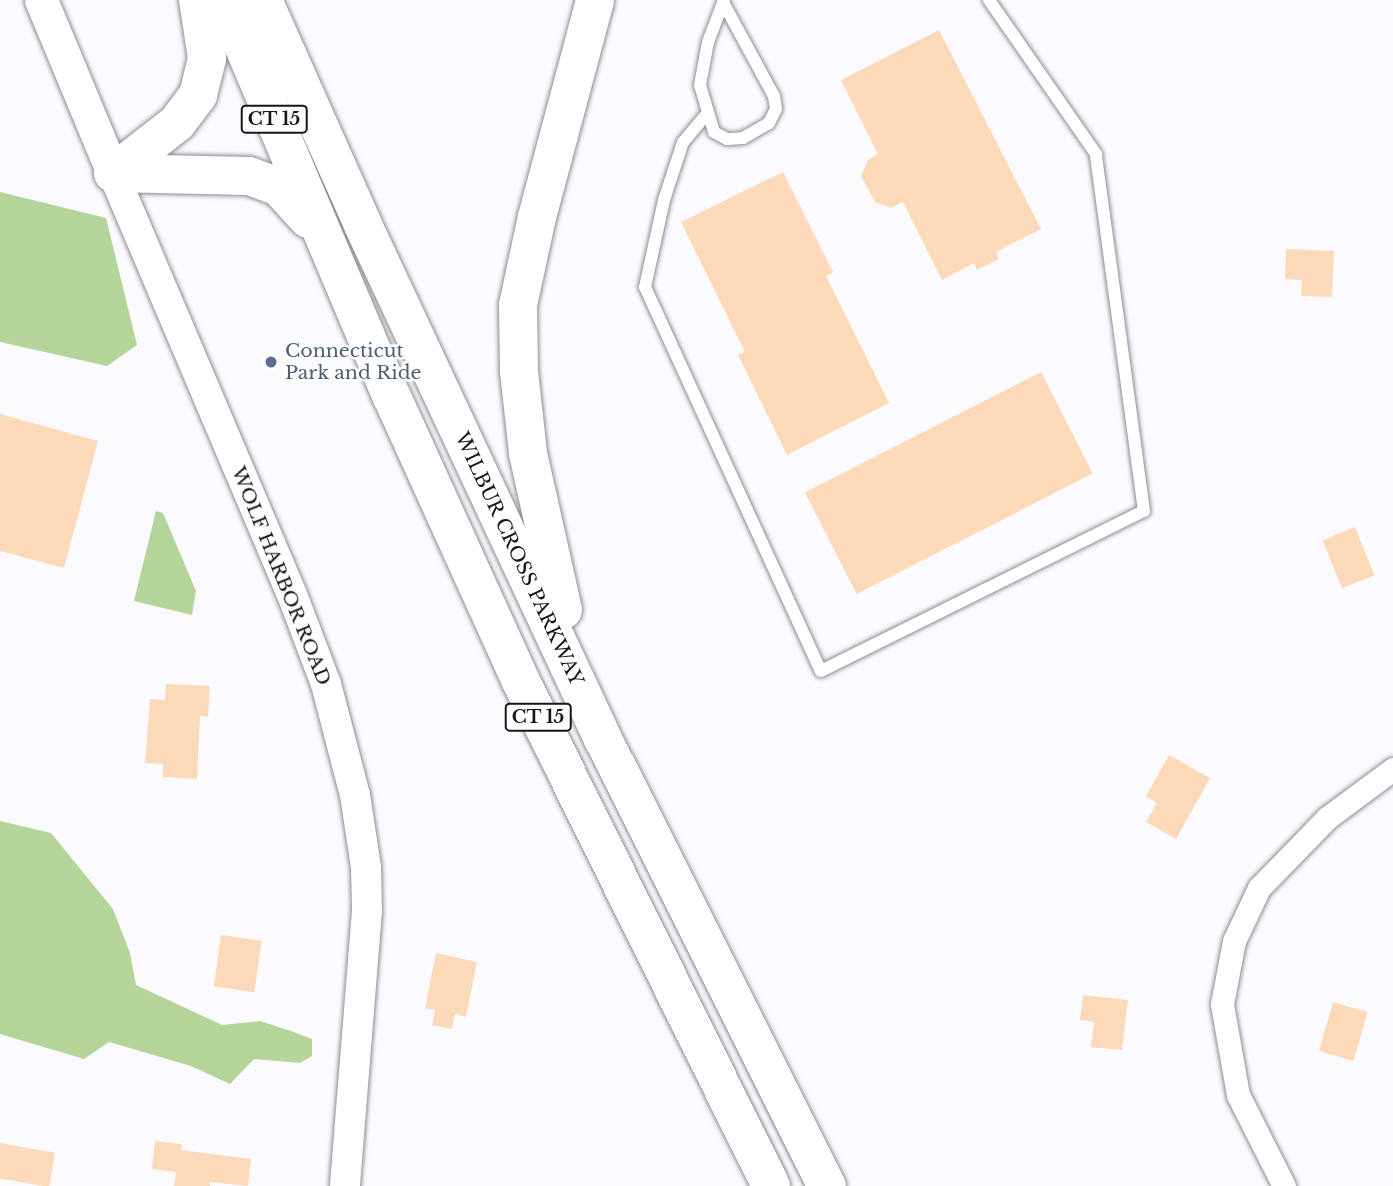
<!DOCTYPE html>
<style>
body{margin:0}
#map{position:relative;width:1393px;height:1186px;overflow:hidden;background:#fbfafe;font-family:"Libre Baskerville",serif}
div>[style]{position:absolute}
.green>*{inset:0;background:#b5d499}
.building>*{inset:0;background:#fcdab9;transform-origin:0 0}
.roads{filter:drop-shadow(0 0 2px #8d8c92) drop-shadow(0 0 2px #8d8c92)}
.service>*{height:12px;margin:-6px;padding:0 6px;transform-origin:6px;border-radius:6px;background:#fff}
.minor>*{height:23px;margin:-11.5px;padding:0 11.5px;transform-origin:11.5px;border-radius:11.5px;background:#fff}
.tertiary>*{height:30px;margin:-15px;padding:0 15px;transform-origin:15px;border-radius:15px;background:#fff}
.secondary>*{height:33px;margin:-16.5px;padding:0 16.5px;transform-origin:16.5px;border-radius:16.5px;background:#fff}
.motorway>*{height:38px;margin:-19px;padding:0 19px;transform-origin:19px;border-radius:19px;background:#fff}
.dots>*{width:19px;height:19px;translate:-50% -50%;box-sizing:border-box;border:4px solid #fff;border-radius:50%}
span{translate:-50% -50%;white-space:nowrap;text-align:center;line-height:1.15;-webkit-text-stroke:5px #fff;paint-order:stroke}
.shield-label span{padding:2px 5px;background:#fff;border:2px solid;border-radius:5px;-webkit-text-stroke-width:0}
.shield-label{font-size:18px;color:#161618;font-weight:700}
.service-label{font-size:19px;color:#4e5e75}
.left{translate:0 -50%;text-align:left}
.street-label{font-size:19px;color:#161618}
</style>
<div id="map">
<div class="green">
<div style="clip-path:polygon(0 192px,106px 218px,137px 345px,107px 366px,0 342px)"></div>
<div style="clip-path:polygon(156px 511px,163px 513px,196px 591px,192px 615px,134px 601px)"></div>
<div style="clip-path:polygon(0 821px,51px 833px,113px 909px,130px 953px,136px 985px,222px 1025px,260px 1021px,291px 1031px,312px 1039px,312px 1056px,300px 1063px,254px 1059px,230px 1084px,191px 1066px,109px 1042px,84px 1059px,0 1034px)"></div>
</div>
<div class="building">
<div style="clip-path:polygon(939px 30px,1041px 229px,996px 252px,999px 259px,977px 270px,974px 263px,942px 280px,903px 202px,891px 208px,875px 202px,861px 176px,868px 160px,878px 154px,841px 80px)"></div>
<div style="clip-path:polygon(783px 172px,833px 272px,826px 276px,889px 403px,787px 455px,738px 355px,745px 352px,681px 222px)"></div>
<div style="clip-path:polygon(1286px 249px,1334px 251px,1332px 297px,1301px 296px,1302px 280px,1285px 279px)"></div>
<div style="left:1041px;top:372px;width:114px;height:265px;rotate:63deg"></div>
<div style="clip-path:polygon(0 414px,98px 441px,64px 568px,0 551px)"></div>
<div style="left:1355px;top:527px;width:52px;height:35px;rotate:68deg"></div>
<div style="clip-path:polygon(166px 684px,210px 686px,208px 717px,200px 716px,197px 779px,163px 777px,163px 764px,145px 763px,150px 699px,165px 700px)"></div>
<div style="clip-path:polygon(1169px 755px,1210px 778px,1176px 839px,1146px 822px,1157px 803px,1146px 796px)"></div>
<div style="left:221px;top:935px;width:41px;height:52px;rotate:8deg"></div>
<div style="clip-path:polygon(436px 953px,477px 962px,466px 1017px,455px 1014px,452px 1029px,432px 1025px,435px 1010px,425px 1008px)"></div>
<div style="clip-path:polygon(1083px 995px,1128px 1000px,1122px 1050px,1091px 1047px,1094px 1022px,1080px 1020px)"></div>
<div style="left:1333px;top:1002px;width:36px;height:51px;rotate:16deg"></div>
<div style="clip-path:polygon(155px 1141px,182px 1144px,181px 1150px,251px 1159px,248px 1186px,210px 1182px,210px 1186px,174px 1186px,176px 1172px,152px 1169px)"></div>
<div style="left:0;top:1143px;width:56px;height:35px;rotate:10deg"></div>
</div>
<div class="roads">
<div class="service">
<div style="left:724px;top:4px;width:105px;rotate:61.5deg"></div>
<div style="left:774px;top:96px;width:13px;rotate:81deg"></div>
<div style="left:776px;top:109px;width:16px;rotate:117deg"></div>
<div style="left:769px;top:123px;width:30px;rotate:150deg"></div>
<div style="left:743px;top:138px;width:16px;rotate:176deg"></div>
<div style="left:727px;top:139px;width:15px;rotate:-152deg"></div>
<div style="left:714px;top:132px;width:49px;rotate:-106.6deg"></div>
<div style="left:700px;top:85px;width:44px;rotate:-79.5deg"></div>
<div style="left:708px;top:42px;width:45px;rotate:-69.1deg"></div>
<div style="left:705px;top:116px;width:34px;rotate:130deg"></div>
<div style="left:683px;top:142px;width:61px;rotate:108.1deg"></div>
<div style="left:664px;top:200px;width:89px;rotate:102.3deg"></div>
<div style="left:645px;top:287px;width:422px;rotate:65.4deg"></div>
<div style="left:821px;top:671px;width:360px;rotate:-26.4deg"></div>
<div style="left:1144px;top:511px;width:360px;rotate:-97.7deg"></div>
<div style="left:1096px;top:154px;width:188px;rotate:-124.8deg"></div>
</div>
<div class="minor">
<div style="left:1284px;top:1186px;width:102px;rotate:-116.8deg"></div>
<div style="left:1238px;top:1095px;width:92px;rotate:-100deg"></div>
<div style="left:1222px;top:1004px;width:64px;rotate:-79.2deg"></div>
<div style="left:1234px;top:941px;width:59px;rotate:-64.7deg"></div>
<div style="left:1259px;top:888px;width:98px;rotate:-45.8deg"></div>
<div style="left:1327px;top:818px;width:82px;rotate:-36.6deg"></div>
</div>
<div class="tertiary">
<div style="left:113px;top:173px;width:455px;rotate:67deg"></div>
<div style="left:291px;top:592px;width:98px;rotate:69.2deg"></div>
<div style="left:326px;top:684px;width:115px;rotate:75.4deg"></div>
<div style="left:355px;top:795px;width:73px;rotate:81.3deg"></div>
<div style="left:366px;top:867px;width:44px;rotate:88.7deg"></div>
<div style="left:367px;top:911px;width:276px;rotate:94.6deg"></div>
</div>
<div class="secondary">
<div style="left:41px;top:0;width:187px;rotate:67.4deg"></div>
</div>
<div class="motorway">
<div style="left:224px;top:0;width:431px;rotate:67.1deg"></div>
<div style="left:392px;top:397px;width:310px;rotate:65.6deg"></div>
<div style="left:520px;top:679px;width:566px;rotate:63.66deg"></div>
<div style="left:263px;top:0;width:246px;rotate:66deg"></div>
<div style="left:363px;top:225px;width:567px;rotate:64.97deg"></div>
<div style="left:603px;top:739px;width:500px;rotate:63.4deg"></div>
<div style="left:113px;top:173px;width:136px;rotate:1.3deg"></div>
<div style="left:249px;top:176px;width:32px;rotate:20deg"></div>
<div style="left:279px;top:187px;width:43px;rotate:47.8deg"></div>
<div style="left:113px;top:173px;width:81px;rotate:-38deg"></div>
<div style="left:177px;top:123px;width:35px;rotate:-53deg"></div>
<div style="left:198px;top:95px;width:38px;rotate:-76deg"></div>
<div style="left:207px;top:58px;width:59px;rotate:-98.8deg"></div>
<div style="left:563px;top:610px;width:161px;rotate:-102.6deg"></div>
<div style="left:528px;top:453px;width:82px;rotate:-96.3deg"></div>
<div style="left:519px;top:371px;width:66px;rotate:-90.9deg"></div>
<div style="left:518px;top:305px;width:90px;rotate:-77.8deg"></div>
<div style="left:537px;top:217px;width:225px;rotate:-75deg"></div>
</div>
</div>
<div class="dots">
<div style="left:271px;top:362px;background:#5c6f8a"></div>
</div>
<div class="shield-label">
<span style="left:274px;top:119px">CT 15</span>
<span style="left:538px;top:717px">CT 15</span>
</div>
<div class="service-label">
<span class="left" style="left:285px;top:362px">Connecticut<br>Park and Ride</span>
</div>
<div class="street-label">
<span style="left:519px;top:559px;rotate:65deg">WILBUR CROSS PARKWAY</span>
<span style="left:281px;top:576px;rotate:68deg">WOLF HARBOR ROAD</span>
</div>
</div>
